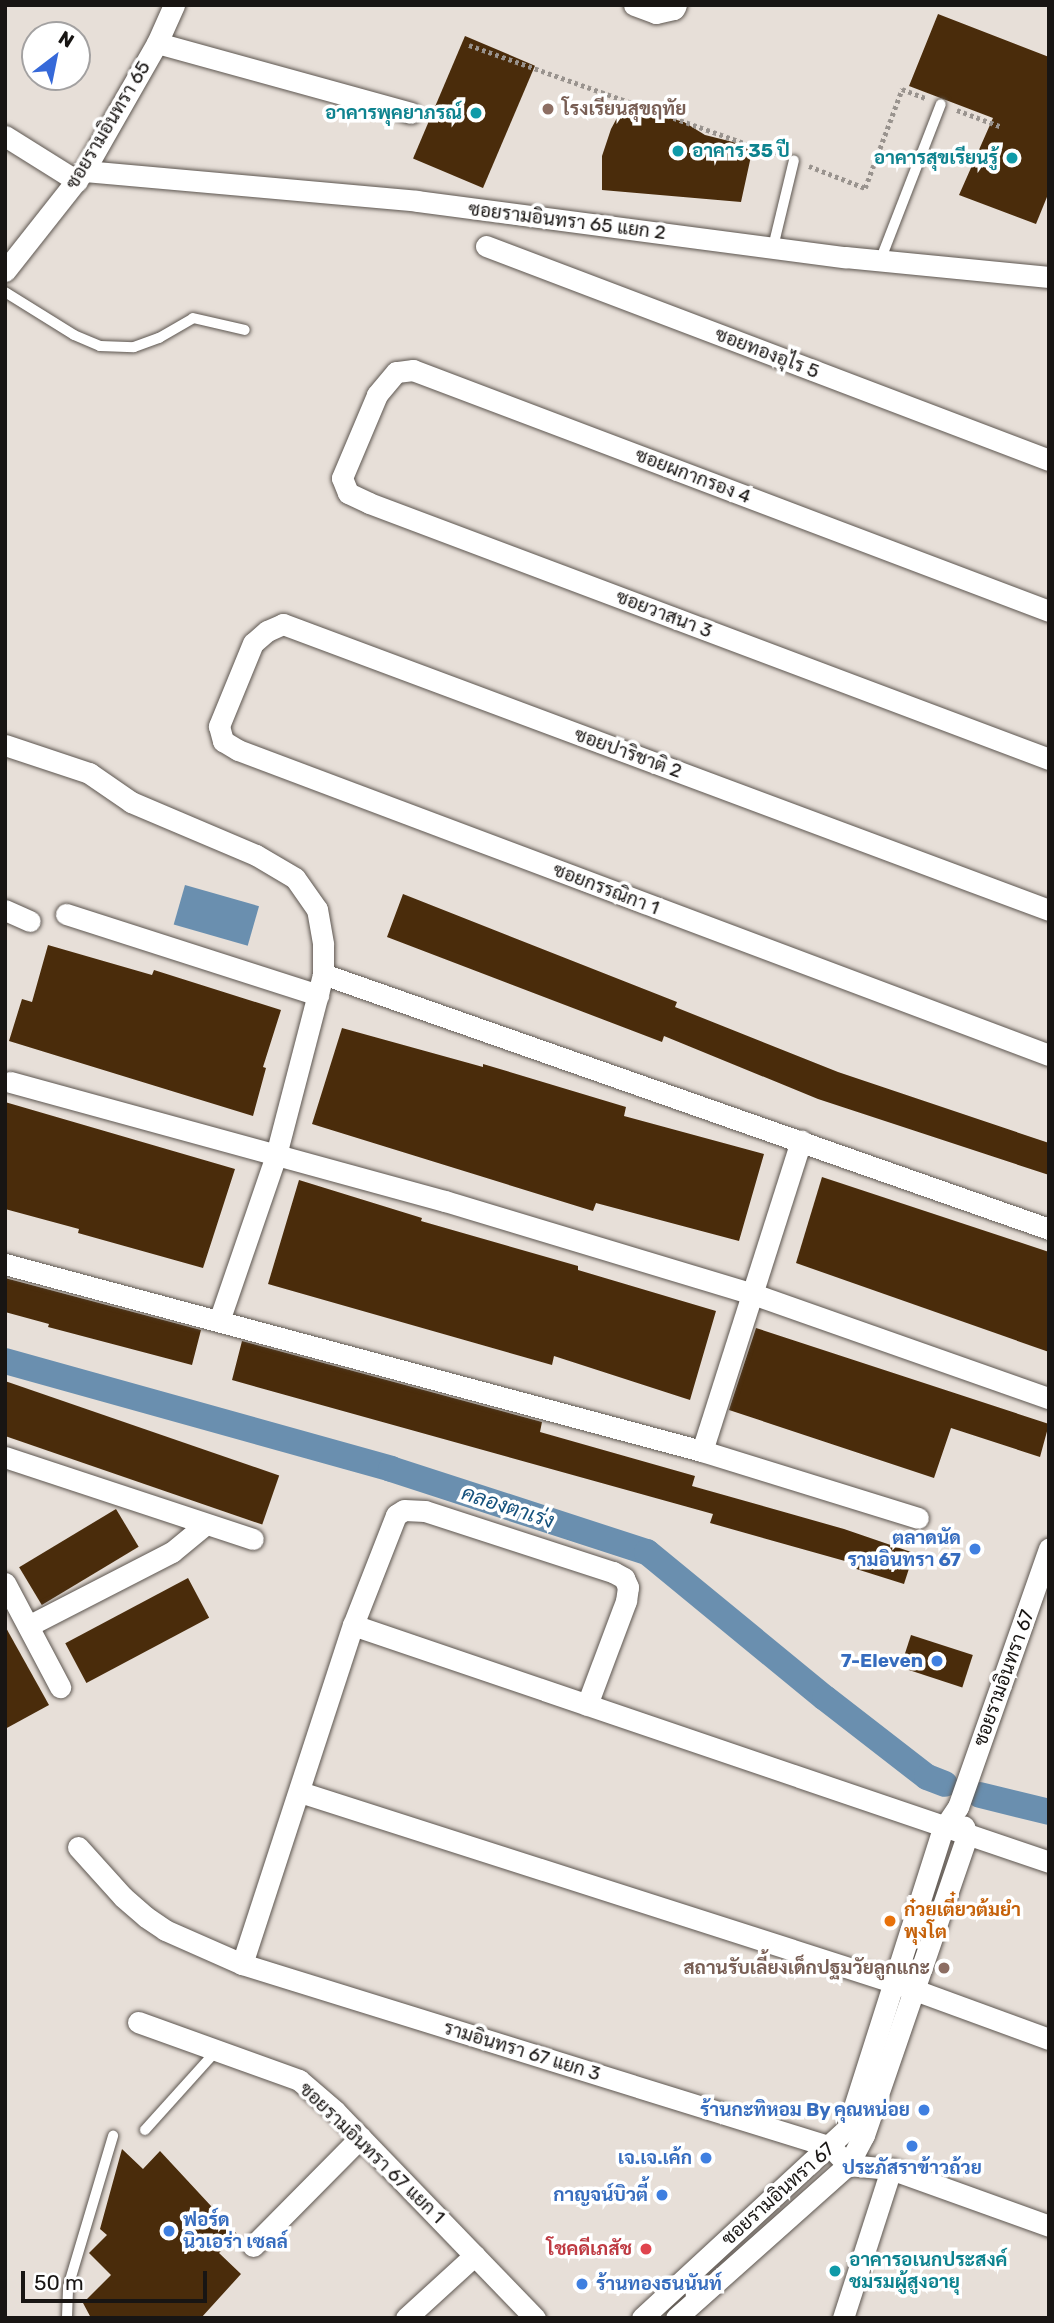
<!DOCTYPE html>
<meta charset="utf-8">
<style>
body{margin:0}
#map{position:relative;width:1054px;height:2323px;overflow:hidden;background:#e7dfd8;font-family:Rubik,Sarabun,sans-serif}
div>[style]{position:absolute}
.water>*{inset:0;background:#6a8faf;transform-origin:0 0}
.canal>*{height:26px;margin:-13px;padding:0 13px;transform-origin:13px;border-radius:13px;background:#6a8faf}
.building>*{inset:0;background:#4a2c0b;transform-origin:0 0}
.path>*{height:4.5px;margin-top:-2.25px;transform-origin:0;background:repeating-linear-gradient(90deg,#99938e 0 3.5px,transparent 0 7px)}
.roads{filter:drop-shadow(0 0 2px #5d5650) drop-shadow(0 0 2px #5d5650)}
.service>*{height:10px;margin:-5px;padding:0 5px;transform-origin:5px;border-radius:5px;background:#fff}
.minor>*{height:21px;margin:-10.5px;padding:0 10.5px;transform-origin:10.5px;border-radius:10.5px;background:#fff}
.dots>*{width:19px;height:19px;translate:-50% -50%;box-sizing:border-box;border:4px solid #fff;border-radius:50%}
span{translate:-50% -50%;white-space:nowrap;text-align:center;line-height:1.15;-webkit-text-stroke:7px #fff;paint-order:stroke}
.education-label{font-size:19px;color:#785e54;font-weight:700}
.left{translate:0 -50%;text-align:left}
.right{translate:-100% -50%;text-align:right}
.culture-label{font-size:19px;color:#0d838f;font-weight:700}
.street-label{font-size:19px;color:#181513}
.shop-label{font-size:19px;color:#366cbe;font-weight:700}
.food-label{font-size:19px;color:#c56008;font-weight:700}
.health-label{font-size:19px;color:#be3a42;font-weight:700}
.water-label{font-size:21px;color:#16527d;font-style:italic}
.frame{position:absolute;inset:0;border:7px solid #181513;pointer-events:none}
.north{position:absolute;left:21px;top:21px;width:70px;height:70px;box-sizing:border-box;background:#fff;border:2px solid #a3a1a1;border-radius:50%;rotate:32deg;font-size:19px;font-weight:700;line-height:28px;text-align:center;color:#181513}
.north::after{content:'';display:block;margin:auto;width:24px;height:32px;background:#3669d9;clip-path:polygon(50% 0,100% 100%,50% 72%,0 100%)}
.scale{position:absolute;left:21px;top:2271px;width:186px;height:32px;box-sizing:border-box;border:4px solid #181513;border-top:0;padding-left:9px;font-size:21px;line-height:24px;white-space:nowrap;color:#181513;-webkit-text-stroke:5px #fff;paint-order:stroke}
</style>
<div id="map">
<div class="water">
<div style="left:185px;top:885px;width:77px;height:41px;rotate:16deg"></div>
</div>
<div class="canal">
<div style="left:5px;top:1361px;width:401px;rotate:15.6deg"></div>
<div style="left:391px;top:1469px;width:269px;rotate:18deg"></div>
<div style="left:647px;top:1552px;width:230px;rotate:39.4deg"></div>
<div style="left:825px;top:1698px;width:129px;rotate:37.8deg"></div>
<div style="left:927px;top:1777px;width:19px;rotate:21deg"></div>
<div style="left:980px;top:1795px;width:71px;rotate:13.8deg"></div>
</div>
<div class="building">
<div style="clip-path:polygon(938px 14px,1049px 57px,1049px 192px,1036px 224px,959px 195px,993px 118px,909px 86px)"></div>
<div style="left:465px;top:36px;width:76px;height:133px;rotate:23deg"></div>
<div style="clip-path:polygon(624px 105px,684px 122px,705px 135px,753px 147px,741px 202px,602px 190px,602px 156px,611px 129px)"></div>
<div style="clip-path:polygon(403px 894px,677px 1002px,675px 1007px,838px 1072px,1049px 1143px,1049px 1175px,818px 1099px,664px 1036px,662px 1042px,387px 937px)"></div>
<div style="clip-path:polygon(48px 945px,152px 975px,154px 970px,281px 1010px,263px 1067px,266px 1068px,253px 1116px,9px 1041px,22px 999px,32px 1002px)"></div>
<div style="clip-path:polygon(342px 1028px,483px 1067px,483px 1064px,626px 1107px,624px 1116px,764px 1154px,739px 1241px,596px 1203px,593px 1211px,312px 1124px)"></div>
<div style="clip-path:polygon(5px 1102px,235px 1169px,203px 1268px,78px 1233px,79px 1229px,5px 1209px)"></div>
<div style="clip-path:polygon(822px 1177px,1049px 1252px,1049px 1352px,796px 1263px)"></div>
<div style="clip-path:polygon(299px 1180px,422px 1218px,421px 1221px,578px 1266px,578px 1270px,716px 1311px,690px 1400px,554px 1356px,552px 1365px,268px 1284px)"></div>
<div style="clip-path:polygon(5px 1278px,201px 1330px,192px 1365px,48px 1327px,49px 1324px,5px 1312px)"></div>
<div style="clip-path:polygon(756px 1328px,1049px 1424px,1040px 1457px,951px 1428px,934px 1478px,729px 1410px)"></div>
<div style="clip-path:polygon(242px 1341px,542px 1422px,540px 1432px,695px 1476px,692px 1486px,844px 1529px,914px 1553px,904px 1584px,850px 1567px,852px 1563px,710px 1523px,713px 1514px,232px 1380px)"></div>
<div style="left:5px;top:1381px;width:290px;height:52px;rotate:19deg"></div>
<div style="left:116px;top:1509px;width:44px;height:113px;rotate:59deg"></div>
<div style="left:188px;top:1578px;width:45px;height:139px;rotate:62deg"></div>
<div style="clip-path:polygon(5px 1626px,49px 1705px,5px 1729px)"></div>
<div style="left:911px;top:1635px;width:65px;height:34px;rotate:18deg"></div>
<div style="clip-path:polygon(122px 2149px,143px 2169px,160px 2151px,237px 2234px,219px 2253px,241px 2274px,201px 2318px,91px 2318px,83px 2303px,111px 2275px,89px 2253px,107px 2235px,100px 2229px)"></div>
</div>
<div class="path">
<div style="left:469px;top:45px;width:328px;rotate:19.6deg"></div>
<div style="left:957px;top:110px;width:48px;rotate:20.7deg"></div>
<div style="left:809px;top:166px;width:60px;rotate:21.4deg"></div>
<div style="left:865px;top:188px;width:106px;rotate:-69.5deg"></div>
<div style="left:902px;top:89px;width:26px;rotate:21deg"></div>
</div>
<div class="roads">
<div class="service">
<div style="left:773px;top:247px;width:89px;rotate:-76.4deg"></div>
<div style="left:880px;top:261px;width:168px;rotate:-68.8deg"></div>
<div style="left:5px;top:292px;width:81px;rotate:31.9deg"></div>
<div style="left:74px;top:335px;width:28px;rotate:23deg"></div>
<div style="left:100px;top:346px;width:34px;rotate:2deg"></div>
<div style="left:134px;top:347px;width:27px;rotate:-20deg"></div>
<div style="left:159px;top:338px;width:39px;rotate:-30deg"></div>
<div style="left:193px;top:318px;width:53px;rotate:13deg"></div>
<div style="left:145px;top:2130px;width:108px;rotate:-48deg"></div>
<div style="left:67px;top:2318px;width:31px;rotate:-88deg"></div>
<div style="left:68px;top:2287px;width:158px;rotate:-73.4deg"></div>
</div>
<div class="minor">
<div style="left:634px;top:5px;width:23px;rotate:20deg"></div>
<div style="left:656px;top:13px;width:18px;rotate:-13deg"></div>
<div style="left:674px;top:9px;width:4px;rotate:-63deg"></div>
<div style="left:157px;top:43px;width:263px;rotate:15.4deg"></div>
<div style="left:5px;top:136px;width:85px;rotate:32deg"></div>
<div style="left:84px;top:171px;width:334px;rotate:5.1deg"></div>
<div style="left:417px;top:201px;width:432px;rotate:7.5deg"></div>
<div style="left:845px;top:257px;width:205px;rotate:5.6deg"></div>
<div style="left:486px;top:246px;width:602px;rotate:20.81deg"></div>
<div style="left:5px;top:271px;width:127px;rotate:-51.7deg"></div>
<div style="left:84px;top:171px;width:147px;rotate:-60.3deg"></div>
<div style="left:157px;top:43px;width:42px;rotate:-65.9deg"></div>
<div style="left:1049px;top:611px;width:680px;rotate:-159.25deg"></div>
<div style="left:413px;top:370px;width:17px;rotate:173deg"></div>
<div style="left:396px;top:372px;width:30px;rotate:130deg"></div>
<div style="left:377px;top:395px;width:90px;rotate:112.9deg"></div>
<div style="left:342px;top:478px;width:16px;rotate:68deg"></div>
<div style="left:348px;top:493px;width:23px;rotate:25deg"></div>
<div style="left:369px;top:503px;width:727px;rotate:20.63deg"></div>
<div style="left:5px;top:745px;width:89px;rotate:18.4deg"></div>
<div style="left:89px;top:773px;width:51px;rotate:34.6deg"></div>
<div style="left:131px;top:802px;width:136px;rotate:23deg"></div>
<div style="left:256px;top:855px;width:45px;rotate:30.5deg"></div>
<div style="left:295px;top:878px;width:38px;rotate:55deg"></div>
<div style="left:317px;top:909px;width:36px;rotate:80deg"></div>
<div style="left:323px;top:944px;width:30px;rotate:90deg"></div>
<div style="left:323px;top:974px;width:769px;rotate:19.35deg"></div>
<div style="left:5px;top:910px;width:27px;rotate:24deg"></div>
<div style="left:1049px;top:910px;width:818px;rotate:-159.53deg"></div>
<div style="left:283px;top:624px;width:17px;rotate:156deg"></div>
<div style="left:267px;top:631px;width:18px;rotate:139deg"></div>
<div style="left:253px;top:643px;width:90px;rotate:112.3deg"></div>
<div style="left:219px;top:726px;width:16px;rotate:75deg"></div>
<div style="left:223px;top:741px;width:17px;rotate:31deg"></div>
<div style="left:238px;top:750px;width:866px;rotate:20.61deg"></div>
<div style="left:66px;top:914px;width:265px;rotate:17.8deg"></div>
<div style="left:10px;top:1082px;width:451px;rotate:15.3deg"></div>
<div style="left:445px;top:1201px;width:322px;rotate:16.8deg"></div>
<div style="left:753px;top:1294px;width:314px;rotate:19.4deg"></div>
<div style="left:5px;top:1264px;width:722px;rotate:15.02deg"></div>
<div style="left:702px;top:1451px;width:226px;rotate:17.2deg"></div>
<div style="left:219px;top:1321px;width:176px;rotate:-71deg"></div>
<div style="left:276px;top:1155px;width:187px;rotate:-75.4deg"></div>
<div style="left:702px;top:1451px;width:326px;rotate:-72.3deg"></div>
<div style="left:5px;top:1457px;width:261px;rotate:18.3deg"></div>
<div style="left:5px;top:1583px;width:118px;rotate:62.1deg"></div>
<div style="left:353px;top:1625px;width:735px;rotate:18.8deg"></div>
<div style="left:28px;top:1626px;width:162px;rotate:-27.2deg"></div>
<div style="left:172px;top:1552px;width:44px;rotate:-39.5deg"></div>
<div style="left:300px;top:1792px;width:623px;rotate:17.77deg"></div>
<div style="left:893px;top:1982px;width:166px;rotate:20.1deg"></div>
<div style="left:78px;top:1847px;width:67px;rotate:48deg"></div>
<div style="left:123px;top:1897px;width:30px;rotate:41deg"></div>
<div style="left:146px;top:1917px;width:23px;rotate:34deg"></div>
<div style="left:165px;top:1930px;width:84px;rotate:23.8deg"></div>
<div style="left:242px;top:1964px;width:617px;rotate:17.26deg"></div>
<div style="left:831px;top:2147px;width:25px;rotate:47deg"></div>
<div style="left:242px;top:1964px;width:357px;rotate:-71.9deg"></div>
<div style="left:353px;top:1625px;width:118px;rotate:-68.6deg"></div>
<div style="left:396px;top:1515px;width:9px;rotate:-32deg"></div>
<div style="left:404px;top:1510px;width:21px;rotate:3deg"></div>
<div style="left:425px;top:1511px;width:198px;rotate:18deg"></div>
<div style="left:613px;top:1572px;width:13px;rotate:29deg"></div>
<div style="left:624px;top:1578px;width:10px;rotate:66deg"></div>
<div style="left:628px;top:1587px;width:14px;rotate:98deg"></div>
<div style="left:626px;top:1601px;width:111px;rotate:110.6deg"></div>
<div style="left:138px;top:2022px;width:171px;rotate:19.8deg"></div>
<div style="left:299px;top:2080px;width:48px;rotate:40.7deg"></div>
<div style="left:335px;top:2111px;width:288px;rotate:46deg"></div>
<div style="left:848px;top:2165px;width:43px;rotate:5.3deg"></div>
<div style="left:891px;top:2169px;width:168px;rotate:19.8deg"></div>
<div style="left:253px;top:2246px;width:153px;rotate:-45.3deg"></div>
<div style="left:406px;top:2318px;width:93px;rotate:-42.4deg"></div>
<div style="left:642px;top:2318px;width:279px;rotate:-42.7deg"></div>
<div style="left:847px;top:2129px;width:315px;rotate:-72.3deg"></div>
<div style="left:943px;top:1829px;width:27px;rotate:-56deg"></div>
<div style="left:958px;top:1807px;width:274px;rotate:-70.6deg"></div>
<div style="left:676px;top:2318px;width:230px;rotate:-41.7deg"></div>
<div style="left:848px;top:2165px;width:34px;rotate:-62deg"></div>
<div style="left:864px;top:2135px;width:316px;rotate:-71deg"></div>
<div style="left:967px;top:1836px;width:10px;rotate:-107deg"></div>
<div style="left:843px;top:2318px;width:157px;rotate:-72.1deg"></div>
</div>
</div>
<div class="dots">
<div style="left:548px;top:109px;background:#8d6e63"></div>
<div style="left:476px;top:113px;background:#0f9aa8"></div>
<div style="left:678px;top:151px;background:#0f9aa8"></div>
<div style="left:1012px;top:158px;background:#0f9aa8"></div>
<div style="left:975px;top:1549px;background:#3f7fe0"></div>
<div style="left:937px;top:1661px;background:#3f7fe0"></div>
<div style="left:890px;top:1921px;background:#e8710a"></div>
<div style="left:944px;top:1968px;background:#8d6e63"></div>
<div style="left:924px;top:2110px;background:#3f7fe0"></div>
<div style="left:912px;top:2146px;background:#3f7fe0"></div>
<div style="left:706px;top:2158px;background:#3f7fe0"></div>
<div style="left:662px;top:2195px;background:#3f7fe0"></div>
<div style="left:169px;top:2231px;background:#3f7fe0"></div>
<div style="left:646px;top:2249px;background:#e0444e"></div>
<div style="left:835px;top:2271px;background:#0f9aa8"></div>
<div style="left:582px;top:2284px;background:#3f7fe0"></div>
</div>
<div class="education-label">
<span class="left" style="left:562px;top:109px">โรงเรียนสุขฤทัย</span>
<span class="right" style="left:930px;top:1968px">สถานรับเลี้ยงเด็กปฐมวัยลูกแกะ</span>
</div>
<div class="culture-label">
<span class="right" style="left:462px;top:113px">อาคารพุคยาภรณ์</span>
<span class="left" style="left:692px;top:151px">อาคาร 35 ปี</span>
<span class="right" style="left:998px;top:158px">อาคารสุขเรียนรู้</span>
<span class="left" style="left:849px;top:2271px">อาคารอเนกประสงค์<br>ชมรมผู้สูงอายุ</span>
</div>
<div class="street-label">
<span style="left:108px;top:125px;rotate:-59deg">ซอยรามอินทรา 65</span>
<span style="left:567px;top:221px;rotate:7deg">ซอยรามอินทรา 65 แยก 2</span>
<span style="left:767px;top:353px;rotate:21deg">ซอยทองอุไร 5</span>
<span style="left:693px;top:476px;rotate:21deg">ซอยผกากรอง 4</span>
<span style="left:664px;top:614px;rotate:21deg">ซอยวาสนา 3</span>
<span style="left:628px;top:753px;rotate:20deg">ซอยปาริชาติ 2</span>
<span style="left:606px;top:889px;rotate:21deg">ซอยกรรณิกา 1</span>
<span style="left:1004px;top:1678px;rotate:-70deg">ซอยรามอินทรา 67</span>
<span style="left:522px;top:2051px;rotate:17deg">รามอินทรา 67 แยก 3</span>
<span style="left:372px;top:2153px;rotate:44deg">ซอยรามอินทรา 67 แยก 1</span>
<span style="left:778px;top:2194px;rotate:-42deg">ซอยรามอินทรา 67</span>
</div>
<div class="shop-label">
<span class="right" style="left:961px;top:1549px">ตลาดนัด<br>รามอินทรา 67</span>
<span class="right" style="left:923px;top:1661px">7-Eleven</span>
<span class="right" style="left:910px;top:2110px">ร้านกะทิหอม By คุณหน่อย</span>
<span class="right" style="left:692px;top:2158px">เจ.เจ.เค้ก</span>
<span style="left:912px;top:2168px">ประภัสราข้าวถ้วย</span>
<span class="right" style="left:648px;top:2195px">กาญจน์บิวตี้</span>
<span class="left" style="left:183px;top:2231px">ฟอร์ด<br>นิวเอร่า เซลล์</span>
<span class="left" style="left:596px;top:2284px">ร้านทองธนนันท์</span>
</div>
<div class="food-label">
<span class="left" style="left:904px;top:1921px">ก๋วยเตี๋ยวต้มยำ<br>พุงโต</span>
</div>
<div class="health-label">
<span class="right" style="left:632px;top:2249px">โชคดีเภสัช</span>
</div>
<div class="water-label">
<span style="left:508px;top:1507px;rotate:18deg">คลองตาเร่ง</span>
</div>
<div class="frame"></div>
<div class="north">N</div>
<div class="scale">50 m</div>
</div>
